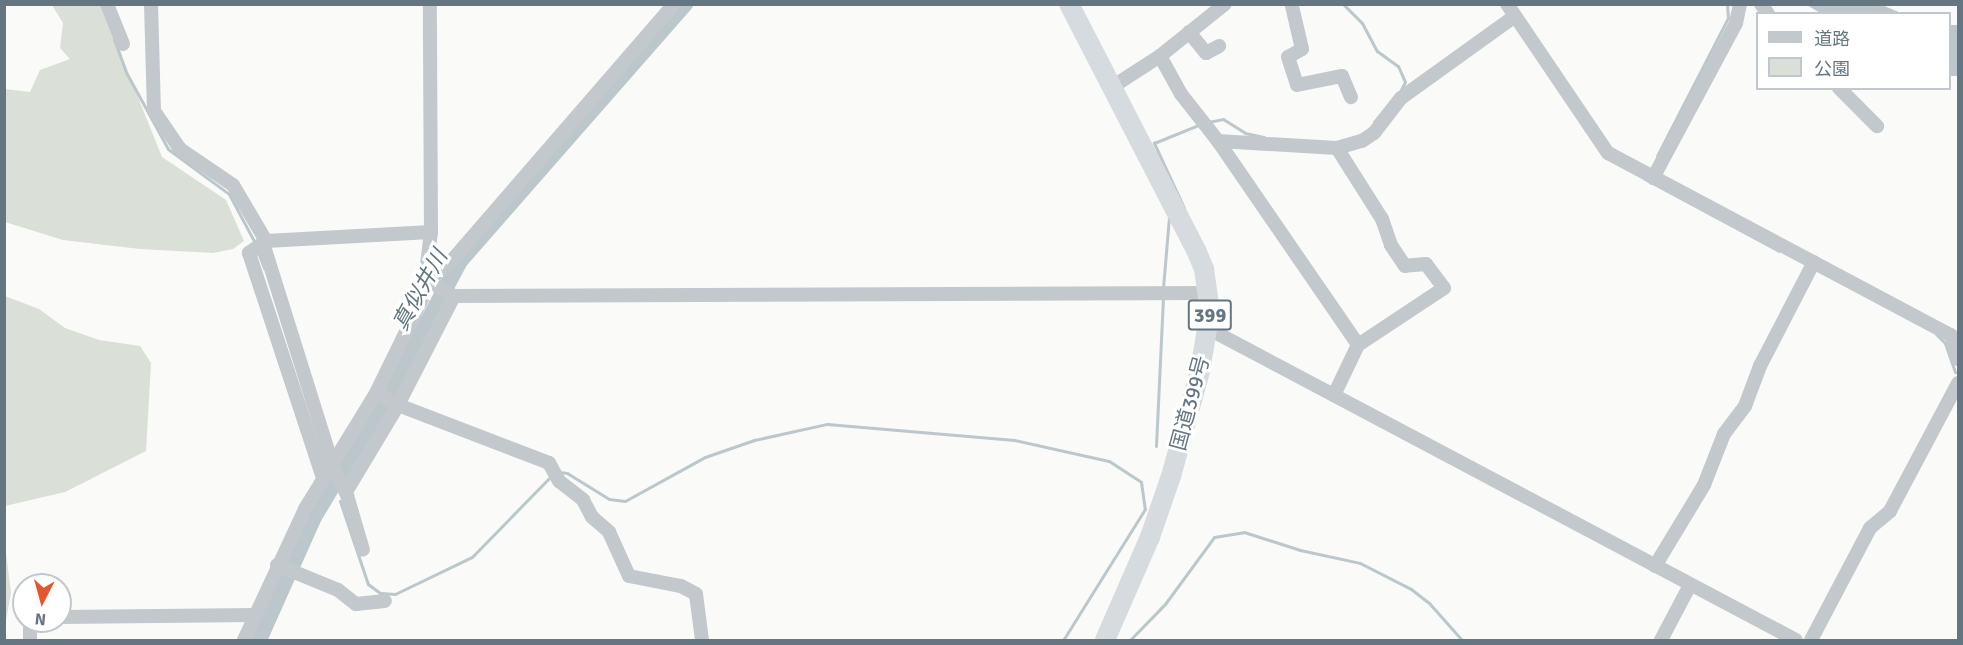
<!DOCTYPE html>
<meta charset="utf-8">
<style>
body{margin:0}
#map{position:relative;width:1963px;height:645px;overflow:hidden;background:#fafaf8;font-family:Signika,"Noto Sans JP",sans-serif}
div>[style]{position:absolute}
.green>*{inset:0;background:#dadfd7}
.water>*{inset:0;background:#bbc7cb;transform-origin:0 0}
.stream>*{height:3px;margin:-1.5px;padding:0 1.5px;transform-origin:1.5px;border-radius:1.5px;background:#bbc7cb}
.river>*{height:16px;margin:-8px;padding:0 8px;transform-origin:8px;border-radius:8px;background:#bbc7cb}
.minor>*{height:14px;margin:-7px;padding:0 7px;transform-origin:7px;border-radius:7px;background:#c3c8cc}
.highway>*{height:20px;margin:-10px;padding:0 10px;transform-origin:10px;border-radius:10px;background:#d6dbdf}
span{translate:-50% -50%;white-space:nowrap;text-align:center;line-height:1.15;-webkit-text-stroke:6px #fff;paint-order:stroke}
.shield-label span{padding:2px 4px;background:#fff;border:2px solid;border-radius:4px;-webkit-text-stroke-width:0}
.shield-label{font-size:20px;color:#657683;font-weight:700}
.street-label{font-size:21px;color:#657683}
.water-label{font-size:22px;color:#60757c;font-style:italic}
.frame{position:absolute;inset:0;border:6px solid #657683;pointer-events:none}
.legend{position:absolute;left:1756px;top:12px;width:195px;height:78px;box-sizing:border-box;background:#fff;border:2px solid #c1c8cd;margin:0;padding:8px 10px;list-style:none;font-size:18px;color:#657683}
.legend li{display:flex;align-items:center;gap:12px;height:30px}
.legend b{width:30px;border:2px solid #c1c8cd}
.north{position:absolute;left:12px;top:573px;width:60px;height:60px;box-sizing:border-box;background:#fff;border:2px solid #c1c8cd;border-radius:50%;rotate:186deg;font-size:16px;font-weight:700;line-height:24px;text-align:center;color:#657683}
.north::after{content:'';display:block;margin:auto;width:21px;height:27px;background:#e4572e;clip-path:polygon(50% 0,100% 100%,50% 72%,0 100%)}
</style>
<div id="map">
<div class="green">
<div style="clip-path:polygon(52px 5px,101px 5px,162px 157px,226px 200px,244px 241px,233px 249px,213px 253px,140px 249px,63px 240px,5px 222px,5px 89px,30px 92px,40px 70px,70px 59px,60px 48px,63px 23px)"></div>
<div style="clip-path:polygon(5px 296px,39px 309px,65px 328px,99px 340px,140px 346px,151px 363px,146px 451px,65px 492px,5px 506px)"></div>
<div style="clip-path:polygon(5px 545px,11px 593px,5px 626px)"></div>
</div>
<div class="water">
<div style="clip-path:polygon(1807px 5px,1882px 5px,1901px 13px,1820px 13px)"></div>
<div style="left:1950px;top:25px;width:8px;height:51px"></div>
</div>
<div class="stream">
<div style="left:1343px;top:4px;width:27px;rotate:45deg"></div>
<div style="left:1362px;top:23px;width:32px;rotate:62deg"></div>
<div style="left:1377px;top:51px;width:26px;rotate:36deg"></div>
<div style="left:1398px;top:66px;width:17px;rotate:66deg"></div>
<div style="left:1405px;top:82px;width:9px;rotate:117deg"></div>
<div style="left:114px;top:39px;width:37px;rotate:70deg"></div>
<div style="left:127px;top:74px;width:85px;rotate:61.3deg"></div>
<div style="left:168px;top:149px;width:76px;rotate:36.4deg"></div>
<div style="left:229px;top:194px;width:55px;rotate:62deg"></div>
<div style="left:1208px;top:122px;width:15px;rotate:-11deg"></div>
<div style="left:1223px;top:119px;width:26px;rotate:32deg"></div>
<div style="left:1245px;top:133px;width:19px;rotate:12deg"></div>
<div style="left:1374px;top:122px;width:35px;rotate:-51deg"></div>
<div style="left:1657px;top:156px;width:155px;rotate:-62.8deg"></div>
<div style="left:1728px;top:18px;width:14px;rotate:-94deg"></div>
<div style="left:1645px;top:179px;width:152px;rotate:28.2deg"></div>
<div style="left:1184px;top:208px;width:72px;rotate:-114.8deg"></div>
<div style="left:1154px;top:143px;width:51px;rotate:-22deg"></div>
<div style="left:258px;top:252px;width:17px;rotate:69deg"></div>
<div style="left:1163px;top:288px;width:72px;rotate:-85.2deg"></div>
<div style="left:1936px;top:334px;width:13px;rotate:45deg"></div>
<div style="left:1945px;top:343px;width:31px;rotate:71deg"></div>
<div style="left:1156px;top:446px;width:148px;rotate:-87.3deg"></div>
<div style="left:558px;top:472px;width:9px;rotate:6deg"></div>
<div style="left:567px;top:473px;width:49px;rotate:31.8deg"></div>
<div style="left:609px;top:499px;width:16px;rotate:7deg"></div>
<div style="left:625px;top:501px;width:91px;rotate:-28.8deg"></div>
<div style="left:705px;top:457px;width:52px;rotate:-19.1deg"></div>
<div style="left:754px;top:440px;width:75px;rotate:-12.4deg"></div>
<div style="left:827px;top:424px;width:188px;rotate:4.9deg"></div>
<div style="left:1014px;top:440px;width:97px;rotate:12.5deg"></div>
<div style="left:1109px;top:461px;width:38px;rotate:33deg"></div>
<div style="left:1141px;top:482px;width:27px;rotate:82deg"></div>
<div style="left:1145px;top:509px;width:155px;rotate:122deg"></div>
<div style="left:340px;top:501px;width:88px;rotate:71.4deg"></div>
<div style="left:368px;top:584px;width:15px;rotate:37deg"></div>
<div style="left:380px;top:593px;width:15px;rotate:4deg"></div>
<div style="left:395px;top:594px;width:85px;rotate:-25.7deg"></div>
<div style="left:472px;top:557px;width:115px;rotate:-45.7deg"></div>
<div style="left:1130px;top:640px;width:50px;rotate:-45.8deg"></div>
<div style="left:1165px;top:604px;width:83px;rotate:-53.8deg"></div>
<div style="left:1214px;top:537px;width:30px;rotate:-9deg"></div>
<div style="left:1244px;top:532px;width:59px;rotate:17.8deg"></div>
<div style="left:1300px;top:550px;width:61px;rotate:12.2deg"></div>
<div style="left:1360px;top:563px;width:57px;rotate:27deg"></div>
<div style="left:1411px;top:589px;width:24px;rotate:38deg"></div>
<div style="left:1430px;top:604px;width:48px;rotate:48.4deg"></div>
</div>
<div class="river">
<div style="left:259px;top:640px;width:135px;rotate:-65.9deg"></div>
<div style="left:314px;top:517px;width:161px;rotate:-59deg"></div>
<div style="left:397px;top:379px;width:134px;rotate:-61.9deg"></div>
<div style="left:460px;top:261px;width:342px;rotate:-48.8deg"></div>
</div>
<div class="minor">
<div style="left:107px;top:4px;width:43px;rotate:68.2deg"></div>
<div style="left:151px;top:4px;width:107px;rotate:88.4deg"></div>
<div style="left:154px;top:111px;width:46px;rotate:55.6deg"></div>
<div style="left:180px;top:149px;width:64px;rotate:34.2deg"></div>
<div style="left:233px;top:185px;width:65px;rotate:59.5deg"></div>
<div style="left:266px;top:241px;width:165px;rotate:-3.1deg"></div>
<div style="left:1507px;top:4px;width:180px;rotate:55.9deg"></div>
<div style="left:1608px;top:153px;width:388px;rotate:28deg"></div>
<div style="left:1951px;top:335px;width:25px;rotate:74deg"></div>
<div style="left:1761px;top:4px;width:12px;rotate:55deg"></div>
<div style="left:1292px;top:6px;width:44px;rotate:76.9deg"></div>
<div style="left:1302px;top:49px;width:16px;rotate:150deg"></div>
<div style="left:1288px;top:57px;width:29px;rotate:72deg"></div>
<div style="left:1297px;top:85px;width:46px;rotate:-11.3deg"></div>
<div style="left:1342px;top:76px;width:23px;rotate:67deg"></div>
<div style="left:1189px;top:32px;width:27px;rotate:51deg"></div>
<div style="left:1206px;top:53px;width:15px;rotate:-28deg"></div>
<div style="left:1160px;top:56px;width:43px;rotate:61.1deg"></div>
<div style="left:1181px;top:94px;width:60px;rotate:51.8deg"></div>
<div style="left:1218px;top:141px;width:247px;rotate:55.5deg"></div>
<div style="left:1112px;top:87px;width:57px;rotate:-32.9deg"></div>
<div style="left:1160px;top:56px;width:83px;rotate:-38.7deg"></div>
<div style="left:1839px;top:88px;width:54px;rotate:45deg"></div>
<div style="left:1218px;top:141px;width:119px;rotate:3.4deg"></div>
<div style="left:1337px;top:148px;width:26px;rotate:-16deg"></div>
<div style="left:1362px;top:141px;width:14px;rotate:-34deg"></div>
<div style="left:1374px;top:133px;width:44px;rotate:-52.4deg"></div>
<div style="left:1401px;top:98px;width:140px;rotate:-35.7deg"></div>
<div style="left:1653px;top:178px;width:176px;rotate:-61.8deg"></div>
<div style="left:1736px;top:23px;width:19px;rotate:-78deg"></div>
<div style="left:266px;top:241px;width:21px;rotate:145deg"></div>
<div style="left:249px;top:253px;width:237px;rotate:71.8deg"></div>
<div style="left:263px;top:243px;width:235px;rotate:72.6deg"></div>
<div style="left:333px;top:467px;width:28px;rotate:63deg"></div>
<div style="left:346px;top:492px;width:101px;rotate:-59.1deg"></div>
<div style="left:398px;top:405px;width:25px;rotate:-151deg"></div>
<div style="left:428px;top:280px;width:31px;rotate:32deg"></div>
<div style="left:454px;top:296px;width:755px;rotate:-0.23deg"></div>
<div style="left:428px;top:280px;width:25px;rotate:-37deg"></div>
<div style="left:448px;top:265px;width:345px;rotate:-49.1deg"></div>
<div style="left:454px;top:296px;width:123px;rotate:117.2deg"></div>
<div style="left:398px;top:405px;width:162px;rotate:21deg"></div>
<div style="left:549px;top:463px;width:21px;rotate:61deg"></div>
<div style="left:559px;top:481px;width:31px;rotate:38deg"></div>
<div style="left:583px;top:500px;width:19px;rotate:62deg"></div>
<div style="left:592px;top:517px;width:23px;rotate:41deg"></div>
<div style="left:609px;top:532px;width:48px;rotate:65.6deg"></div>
<div style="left:629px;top:576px;width:53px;rotate:10.9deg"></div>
<div style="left:681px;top:586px;width:17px;rotate:28deg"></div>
<div style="left:696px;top:594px;width:46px;rotate:82.6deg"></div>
<div style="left:1209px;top:329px;width:664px;rotate:27.92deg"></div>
<div style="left:1334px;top:395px;width:55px;rotate:-64.4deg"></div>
<div style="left:1358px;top:345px;width:103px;rotate:-33.5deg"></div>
<div style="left:1444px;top:288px;width:30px;rotate:-127deg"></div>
<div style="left:1426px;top:264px;width:21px;rotate:175deg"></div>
<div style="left:1405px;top:266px;width:25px;rotate:-124deg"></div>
<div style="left:1391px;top:245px;width:28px;rotate:-109deg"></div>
<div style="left:1382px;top:219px;width:84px;rotate:-122.4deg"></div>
<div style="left:346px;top:492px;width:60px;rotate:73.7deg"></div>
<div style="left:277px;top:565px;width:66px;rotate:22.3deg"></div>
<div style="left:338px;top:590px;width:23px;rotate:38deg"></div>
<div style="left:356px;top:604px;width:29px;rotate:-6deg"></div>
<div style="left:1655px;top:566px;width:95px;rotate:-58.8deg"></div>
<div style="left:1704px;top:485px;width:55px;rotate:-68.6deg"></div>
<div style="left:1724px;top:434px;width:35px;rotate:-53deg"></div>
<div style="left:1745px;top:406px;width:43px;rotate:-69.4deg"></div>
<div style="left:1760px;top:366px;width:117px;rotate:-62.6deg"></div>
<div style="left:60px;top:617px;width:195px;rotate:-0.6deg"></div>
<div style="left:30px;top:621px;width:19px;rotate:90deg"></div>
<div style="left:244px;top:640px;width:145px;rotate:-65deg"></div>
<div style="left:305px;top:509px;width:136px;rotate:-58.5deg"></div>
<div style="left:376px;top:393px;width:107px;rotate:-63.9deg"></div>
<div style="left:423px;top:297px;width:65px;rotate:-83deg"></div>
<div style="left:431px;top:232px;width:228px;rotate:-90.3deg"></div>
<div style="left:1661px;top:640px;width:62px;rotate:-62.2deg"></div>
<div style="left:1811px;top:640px;width:127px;rotate:-62.2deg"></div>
<div style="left:1870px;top:528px;width:26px;rotate:-40deg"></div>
<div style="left:1890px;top:511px;width:145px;rotate:-62deg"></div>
</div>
<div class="highway">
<div style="left:1069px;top:4px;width:277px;rotate:62.7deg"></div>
<div style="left:1196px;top:250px;width:21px;rotate:67deg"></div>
<div style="left:1204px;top:269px;width:42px;rotate:81.9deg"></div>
<div style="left:1210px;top:311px;width:61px;rotate:99.5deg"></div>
<div style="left:1200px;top:371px;width:109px;rotate:105.4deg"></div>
<div style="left:1171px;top:476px;width:65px;rotate:109deg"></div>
<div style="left:1150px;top:537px;width:112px;rotate:113.6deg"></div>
</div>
<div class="shield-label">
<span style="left:1210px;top:315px">399</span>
</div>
<div class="street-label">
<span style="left:1190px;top:403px;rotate:-75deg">国道399号</span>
</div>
<div class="water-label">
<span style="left:420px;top:290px;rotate:-61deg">真似井川</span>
</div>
<div class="frame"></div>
<ul class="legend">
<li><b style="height:8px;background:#c3c8cc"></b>道路</li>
<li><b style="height:16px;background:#dadfd7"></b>公園</li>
</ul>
<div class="north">N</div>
</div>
